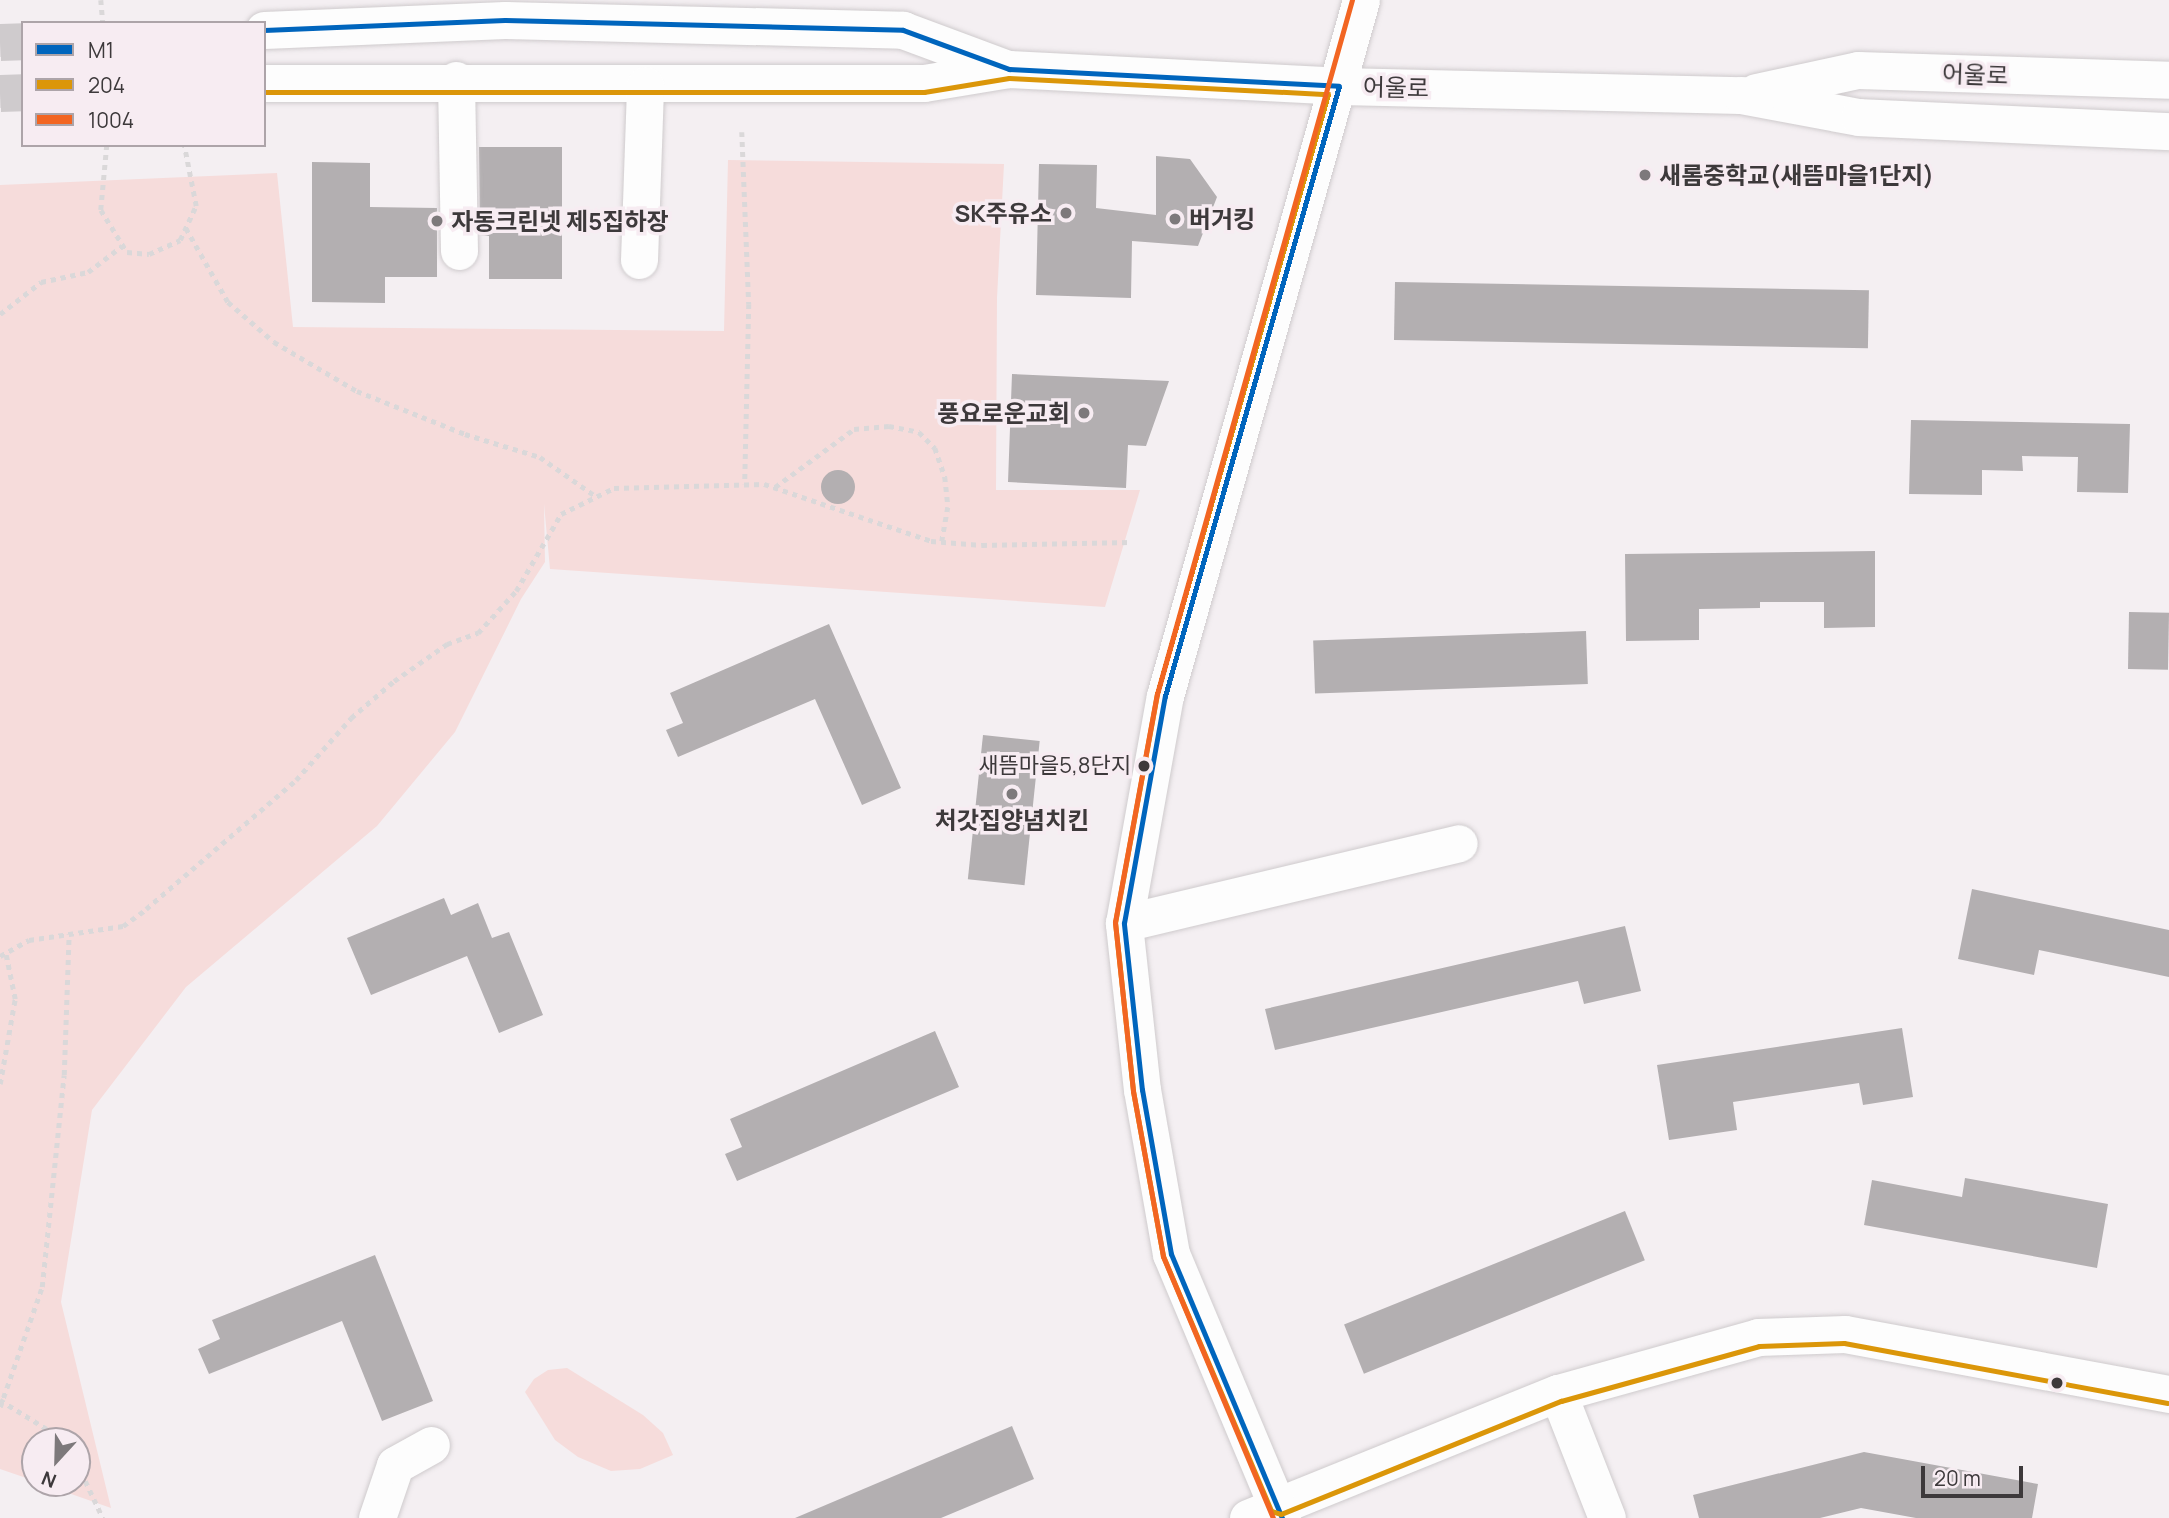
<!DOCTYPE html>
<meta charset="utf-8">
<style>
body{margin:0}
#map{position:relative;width:2169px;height:1518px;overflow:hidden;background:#f4eff2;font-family:Manrope,"Noto Sans KR",sans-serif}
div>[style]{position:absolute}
.green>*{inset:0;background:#f6dcdb}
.building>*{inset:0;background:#b3afb1;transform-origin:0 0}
.round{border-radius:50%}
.minor-tunnel>*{height:37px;margin-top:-18.5px;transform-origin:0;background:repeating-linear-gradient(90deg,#cfcbcd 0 37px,transparent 0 55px)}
.path>*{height:4.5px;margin-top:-2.25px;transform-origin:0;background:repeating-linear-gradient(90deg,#dad8d9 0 5px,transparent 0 10px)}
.roads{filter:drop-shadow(0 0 2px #cfcbcd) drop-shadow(0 0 2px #cfcbcd)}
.minor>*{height:37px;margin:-18.5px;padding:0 18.5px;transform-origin:18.5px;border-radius:18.5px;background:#fdfdfd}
.path-bridge>*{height:4.5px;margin-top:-2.25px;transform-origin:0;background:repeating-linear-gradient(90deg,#dad8d9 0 5px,transparent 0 10px)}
.bus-1>*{height:5px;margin:-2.5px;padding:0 2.5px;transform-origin:2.5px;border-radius:2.5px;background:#0065bd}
.bus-2>*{height:5px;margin:-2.5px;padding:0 2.5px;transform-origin:2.5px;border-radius:2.5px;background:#db9609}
.bus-3>*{height:5px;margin:-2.5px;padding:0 2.5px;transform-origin:2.5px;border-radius:2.5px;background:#f26522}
.dots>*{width:19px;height:19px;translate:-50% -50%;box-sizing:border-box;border:4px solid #f7ecf2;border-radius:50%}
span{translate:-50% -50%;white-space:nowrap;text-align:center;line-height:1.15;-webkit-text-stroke:7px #f7ecf2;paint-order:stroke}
.bus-label{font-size:22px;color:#3d393b}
.right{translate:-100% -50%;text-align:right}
.street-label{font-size:24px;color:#3d393b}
.poi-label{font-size:24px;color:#3d393b;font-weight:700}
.left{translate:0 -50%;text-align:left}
.legend{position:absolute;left:21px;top:21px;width:245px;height:126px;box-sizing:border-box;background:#f7ecf2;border:2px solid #ada4a9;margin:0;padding:9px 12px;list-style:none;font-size:21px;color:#3d393b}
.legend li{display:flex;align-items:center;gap:14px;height:35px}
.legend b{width:35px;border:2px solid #ada4a9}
.north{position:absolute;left:21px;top:1427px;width:70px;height:70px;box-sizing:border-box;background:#f7ecf2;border:2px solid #ada4a9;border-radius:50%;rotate:202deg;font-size:19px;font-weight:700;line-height:28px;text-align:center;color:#3d393b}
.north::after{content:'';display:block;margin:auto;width:24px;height:32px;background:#7d797b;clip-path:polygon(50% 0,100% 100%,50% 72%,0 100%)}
.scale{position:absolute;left:1921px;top:1466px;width:102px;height:32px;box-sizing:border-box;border:4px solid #3d393b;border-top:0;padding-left:9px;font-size:21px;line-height:24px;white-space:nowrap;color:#3d393b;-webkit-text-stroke:5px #f7ecf2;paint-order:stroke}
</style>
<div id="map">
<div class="green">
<div style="clip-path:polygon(728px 160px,1004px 164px,997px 298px,996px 490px,1140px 490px,1105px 607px,550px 569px,544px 504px,545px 562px,521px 599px,455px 732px,377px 826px,186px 987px,92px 1110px,61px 1302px,111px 1508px,40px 1483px,77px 1483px,77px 1441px,35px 1441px,35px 1481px,0 1469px,0 185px,277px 173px,293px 327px,724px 331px)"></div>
<div style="clip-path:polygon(567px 1368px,643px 1415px,663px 1433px,673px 1455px,640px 1469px,611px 1471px,578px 1457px,555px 1440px,525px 1392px,534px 1379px,548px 1370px)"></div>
</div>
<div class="building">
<div style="clip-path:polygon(479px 147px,562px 147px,562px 279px,489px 279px,489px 236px,480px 235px)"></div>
<div style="clip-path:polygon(1156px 156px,1190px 159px,1217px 197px,1198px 246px,1132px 241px,1131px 298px,1036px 295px,1039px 164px,1097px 165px,1096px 208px,1156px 215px)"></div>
<div style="clip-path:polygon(312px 162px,370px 163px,370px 207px,437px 208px,437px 277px,385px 277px,385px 303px,312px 302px)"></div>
<div style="left:1395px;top:282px;width:474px;height:58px;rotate:1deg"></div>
<div style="clip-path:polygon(1012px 374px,1169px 381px,1146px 446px,1128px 445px,1126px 488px,1008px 482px)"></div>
<div style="clip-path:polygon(1911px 420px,2130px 424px,2128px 493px,2077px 492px,2078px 457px,2022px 456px,2023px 471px,1982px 470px,1982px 495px,1909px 494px)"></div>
<div class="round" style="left:821px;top:470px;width:34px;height:34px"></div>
<div style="clip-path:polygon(1875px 551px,1875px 627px,1824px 628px,1824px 602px,1760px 602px,1760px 608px,1699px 609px,1699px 640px,1626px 641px,1625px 554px)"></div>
<div style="left:2129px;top:612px;width:40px;height:57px;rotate:1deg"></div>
<div style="clip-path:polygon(829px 624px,901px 788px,862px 805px,815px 699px,678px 757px,666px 730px,683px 723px,670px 693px)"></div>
<div style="left:1586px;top:631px;width:53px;height:273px;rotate:88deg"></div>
<div style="left:983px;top:735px;width:57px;height:145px;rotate:6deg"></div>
<div style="clip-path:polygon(1972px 889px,2169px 930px,2169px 977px,2039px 950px,2034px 975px,1958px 959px)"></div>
<div style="clip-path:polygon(444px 898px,451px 915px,478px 903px,492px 938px,509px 932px,543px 1015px,499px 1033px,467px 956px,371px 995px,347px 938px)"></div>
<div style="clip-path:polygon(1625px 926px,1641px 991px,1584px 1004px,1578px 981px,1275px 1050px,1265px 1009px)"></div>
<div style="clip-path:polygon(1902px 1028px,1913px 1097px,1863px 1105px,1859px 1083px,1733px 1102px,1737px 1130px,1669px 1140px,1657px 1065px)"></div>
<div style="clip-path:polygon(935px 1031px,959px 1087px,737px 1181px,725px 1154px,742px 1147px,730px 1119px)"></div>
<div style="clip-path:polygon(1965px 1178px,2108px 1204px,2097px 1268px,1864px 1225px,1872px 1180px,1962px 1197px)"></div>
<div style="left:1625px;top:1211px;width:53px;height:303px;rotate:68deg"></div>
<div style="clip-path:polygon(375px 1255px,433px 1401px,382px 1421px,342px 1321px,209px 1374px,198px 1349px,220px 1339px,212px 1320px)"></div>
<div style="clip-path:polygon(1012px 1426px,1034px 1479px,941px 1518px,795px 1518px)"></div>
<div style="clip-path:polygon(1864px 1452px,2038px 1484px,2032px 1518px,1916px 1518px,1861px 1508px,1820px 1518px,1699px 1518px,1693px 1495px)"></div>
</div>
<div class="minor-tunnel">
<div style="left:0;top:42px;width:23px;rotate:-2deg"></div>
<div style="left:0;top:93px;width:23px;rotate:-2deg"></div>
</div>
<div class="path">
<div style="left:101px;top:0;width:23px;rotate:85deg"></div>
<div style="left:742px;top:132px;width:172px;rotate:87.7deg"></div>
<div style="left:749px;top:304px;width:180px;rotate:91.3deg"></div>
<div style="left:107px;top:145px;width:65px;rotate:95.3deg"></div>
<div style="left:101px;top:210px;width:49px;rotate:58.2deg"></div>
<div style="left:127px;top:252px;width:22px;rotate:5deg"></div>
<div style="left:149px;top:254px;width:34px;rotate:-24deg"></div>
<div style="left:180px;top:240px;width:38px;rotate:-65deg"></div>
<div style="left:196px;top:206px;width:62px;rotate:-101.1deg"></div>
<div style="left:186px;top:228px;width:85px;rotate:60.4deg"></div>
<div style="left:228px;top:302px;width:61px;rotate:41deg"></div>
<div style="left:274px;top:342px;width:96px;rotate:30.6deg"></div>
<div style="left:357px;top:391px;width:116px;rotate:21.7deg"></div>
<div style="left:465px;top:434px;width:78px;rotate:17deg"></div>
<div style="left:540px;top:457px;width:70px;rotate:35.1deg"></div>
<div style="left:0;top:314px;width:52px;rotate:-38deg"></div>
<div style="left:41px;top:282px;width:48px;rotate:-12deg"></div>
<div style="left:88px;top:272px;width:43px;rotate:-37.4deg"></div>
<div style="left:775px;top:487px;width:98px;rotate:-36.3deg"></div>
<div style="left:854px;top:429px;width:35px;rotate:-5deg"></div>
<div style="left:889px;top:426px;width:31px;rotate:11deg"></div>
<div style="left:919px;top:432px;width:23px;rotate:45deg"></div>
<div style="left:935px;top:448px;width:31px;rotate:71deg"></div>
<div style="left:945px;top:477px;width:30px;rotate:84deg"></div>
<div style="left:948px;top:507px;width:36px;rotate:100deg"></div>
<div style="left:0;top:956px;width:33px;rotate:-29deg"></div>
<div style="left:29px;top:940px;width:95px;rotate:-8.5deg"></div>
<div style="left:123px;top:926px;width:29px;rotate:-36deg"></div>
<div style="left:146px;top:909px;width:198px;rotate:-40.7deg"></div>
<div style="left:296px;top:780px;width:83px;rotate:-48.4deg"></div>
<div style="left:351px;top:718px;width:57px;rotate:-40.7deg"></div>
<div style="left:394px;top:681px;width:65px;rotate:-34.9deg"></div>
<div style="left:447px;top:644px;width:33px;rotate:-20deg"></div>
<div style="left:478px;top:633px;width:57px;rotate:-47.9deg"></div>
<div style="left:516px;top:591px;width:89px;rotate:-59.7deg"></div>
<div style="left:561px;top:514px;width:59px;rotate:-26.1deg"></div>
<div style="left:614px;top:488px;width:150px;rotate:-1.5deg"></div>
<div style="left:764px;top:484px;width:176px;rotate:18.8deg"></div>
<div style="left:931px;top:541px;width:51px;rotate:4.5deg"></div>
<div style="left:982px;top:545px;width:149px;rotate:-1.2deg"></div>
<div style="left:0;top:1084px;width:86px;rotate:-80deg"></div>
<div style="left:15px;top:999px;width:45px;rotate:-101.6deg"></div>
<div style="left:42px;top:1287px;width:213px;rotate:-84.1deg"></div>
<div style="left:64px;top:1075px;width:141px;rotate:-88deg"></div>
<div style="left:0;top:1400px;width:55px;rotate:31.7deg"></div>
<div style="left:47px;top:1429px;width:16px;rotate:50deg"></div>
<div style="left:77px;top:1463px;width:61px;rotate:64.7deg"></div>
</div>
<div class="roads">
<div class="minor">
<div style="left:264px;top:30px;width:241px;rotate:-2.4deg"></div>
<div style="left:505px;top:20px;width:398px;rotate:1.4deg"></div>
<div style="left:903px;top:30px;width:112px;rotate:20.4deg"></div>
<div style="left:456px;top:80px;width:171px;rotate:89deg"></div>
<div style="left:264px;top:83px;width:660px"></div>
<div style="left:924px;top:83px;width:86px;rotate:-9.4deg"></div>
<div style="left:1009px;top:69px;width:330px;rotate:2.9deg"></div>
<div style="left:1339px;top:86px;width:402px;rotate:1.3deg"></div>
<div style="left:1741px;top:95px;width:120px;rotate:10.6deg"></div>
<div style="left:1859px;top:117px;width:310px;rotate:2.6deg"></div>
<div style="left:1756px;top:92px;width:104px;rotate:-12.2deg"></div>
<div style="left:1858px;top:70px;width:311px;rotate:1.8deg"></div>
<div style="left:639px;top:260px;width:175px;rotate:-88deg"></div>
<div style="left:1124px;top:923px;width:344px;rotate:-13.4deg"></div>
<div style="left:1558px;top:1393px;width:134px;rotate:68.6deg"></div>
<div style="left:377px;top:1518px;width:56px;rotate:-71.2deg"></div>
<div style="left:395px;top:1465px;width:41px;rotate:-29.1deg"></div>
<div style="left:1248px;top:1518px;width:334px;rotate:-22deg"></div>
<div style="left:1558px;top:1393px;width:208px;rotate:-15.6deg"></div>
<div style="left:1758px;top:1337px;width:87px;rotate:-2deg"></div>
<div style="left:1845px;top:1334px;width:330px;rotate:10.5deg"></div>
<div style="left:1282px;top:1518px;width:286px;rotate:-112.8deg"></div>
<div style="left:1171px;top:1254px;width:167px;rotate:-100deg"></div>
<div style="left:1142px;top:1090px;width:168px;rotate:-96.2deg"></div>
<div style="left:1124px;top:923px;width:231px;rotate:-79.8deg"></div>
<div style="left:1165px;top:696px;width:723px;rotate:-74.27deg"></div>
</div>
</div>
<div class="path-bridge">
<div style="left:0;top:1407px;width:127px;rotate:-70.7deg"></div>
</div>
<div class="bus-1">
<div style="left:264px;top:30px;width:241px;rotate:-2.4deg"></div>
<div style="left:505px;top:20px;width:398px;rotate:1.4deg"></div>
<div style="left:903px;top:30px;width:113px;rotate:20.2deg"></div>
<div style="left:1009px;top:69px;width:330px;rotate:2.9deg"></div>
<div style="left:1282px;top:1518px;width:286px;rotate:-112.8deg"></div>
<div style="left:1171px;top:1254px;width:167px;rotate:-100deg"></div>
<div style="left:1142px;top:1090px;width:168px;rotate:-96.2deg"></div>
<div style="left:1124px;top:923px;width:231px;rotate:-79.8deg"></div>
<div style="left:1165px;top:696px;width:634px;rotate:-74.08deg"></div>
</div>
<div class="bus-2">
<div style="left:264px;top:92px;width:660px"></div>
<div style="left:924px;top:92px;width:86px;rotate:-9.4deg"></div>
<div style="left:1009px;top:78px;width:319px;rotate:2.9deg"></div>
<div style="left:1328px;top:94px;width:624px;rotate:105.91deg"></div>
<div style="left:1157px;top:694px;width:232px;rotate:100.4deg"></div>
<div style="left:1115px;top:922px;width:170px;rotate:83.9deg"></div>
<div style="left:1133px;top:1091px;width:168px;rotate:79.7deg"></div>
<div style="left:1163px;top:1256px;width:277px;rotate:67deg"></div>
<div style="left:1271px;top:1511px;width:10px;rotate:17deg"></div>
<div style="left:1281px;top:1514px;width:302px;rotate:-22deg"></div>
<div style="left:1561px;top:1401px;width:205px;rotate:-15.5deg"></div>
<div style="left:1759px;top:1346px;width:85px;rotate:-2deg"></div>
<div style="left:1844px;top:1343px;width:329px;rotate:10.5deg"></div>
</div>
<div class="bus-3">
<div style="left:1273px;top:1518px;width:284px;rotate:-112.8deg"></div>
<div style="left:1163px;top:1256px;width:168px;rotate:-100.3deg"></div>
<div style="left:1133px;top:1091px;width:170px;rotate:-96.1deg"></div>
<div style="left:1115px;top:922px;width:232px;rotate:-79.6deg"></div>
<div style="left:1157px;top:694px;width:721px;rotate:-74.31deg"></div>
</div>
<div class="dots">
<div style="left:1645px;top:175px;background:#7d797b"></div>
<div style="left:1066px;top:213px;background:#7d797b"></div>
<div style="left:1175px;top:219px;background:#7d797b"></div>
<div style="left:437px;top:221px;background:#7d797b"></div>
<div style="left:1084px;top:413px;background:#7d797b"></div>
<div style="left:1144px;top:766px;background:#3d393b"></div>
<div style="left:1012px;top:794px;background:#7d797b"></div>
<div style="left:2057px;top:1383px;background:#3d393b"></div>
</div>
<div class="bus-label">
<span class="right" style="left:1131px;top:766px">새뜸마을5,8단지</span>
</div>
<div class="street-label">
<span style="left:1975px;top:74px;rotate:2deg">어울로</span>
<span style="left:1396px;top:87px;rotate:1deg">어울로</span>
</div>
<div class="poi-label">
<span class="left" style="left:1659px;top:175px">새롬중학교(새뜸마을1단지)</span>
<span class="right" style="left:1052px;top:213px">SK주유소</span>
<span class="left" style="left:1189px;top:219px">버거킹</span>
<span class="left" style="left:451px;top:221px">자동크린넷 제5집하장</span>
<span class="right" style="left:1070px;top:413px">풍요로운교회</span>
<span style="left:1012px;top:820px">처갓집양념치킨</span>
</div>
<ul class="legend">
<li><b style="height:9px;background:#0065bd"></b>M1</li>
<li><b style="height:9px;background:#db9609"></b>204</li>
<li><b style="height:9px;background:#f26522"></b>1004</li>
</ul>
<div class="north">N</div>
<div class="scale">20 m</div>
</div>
